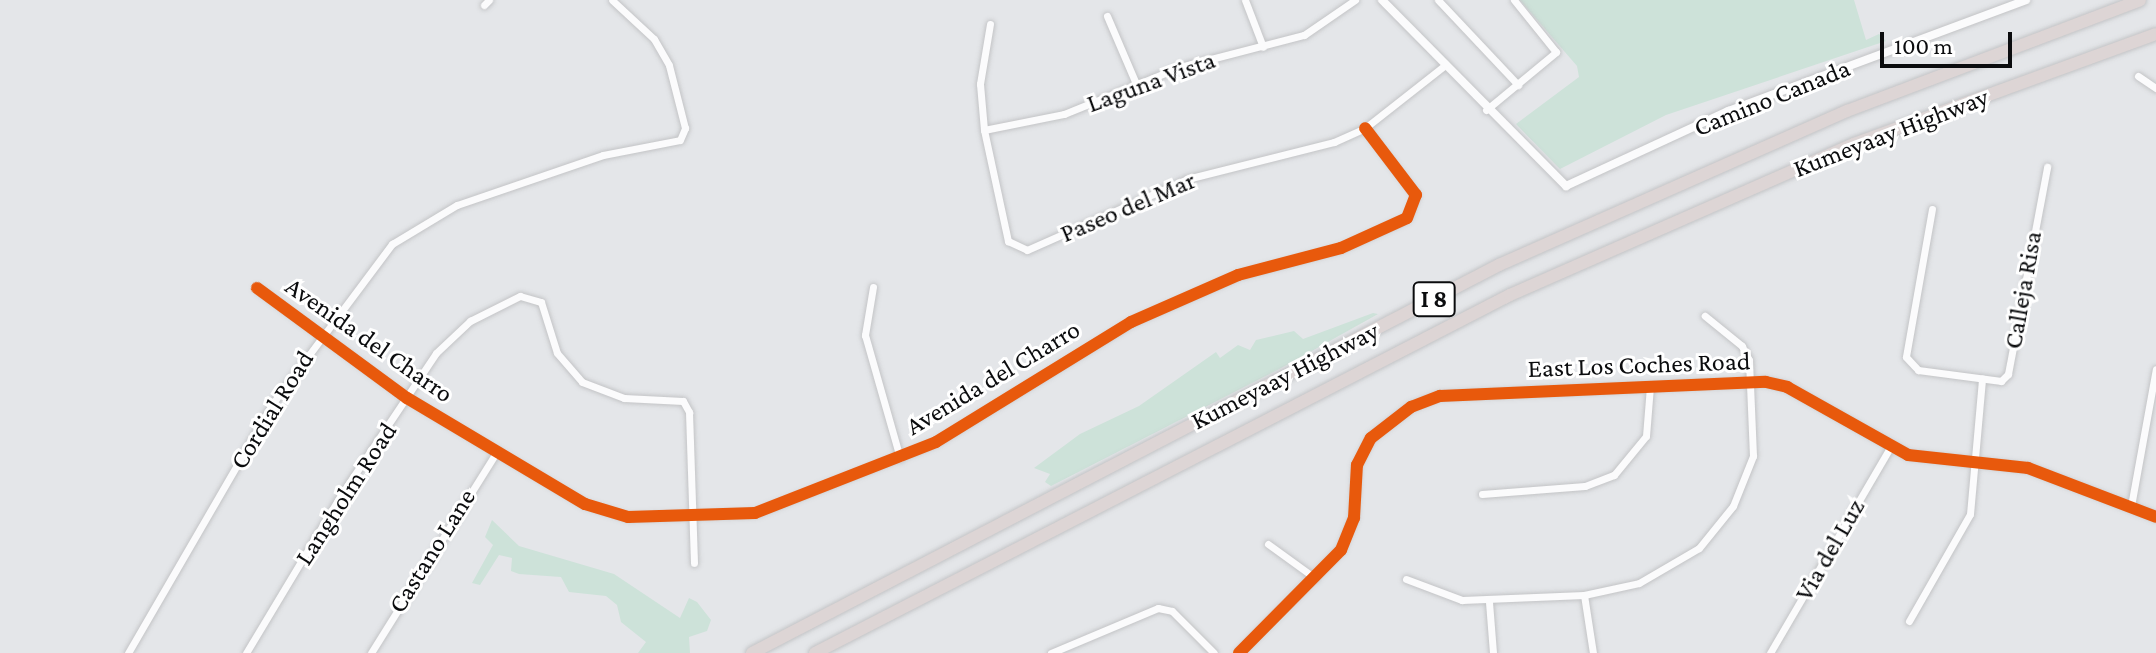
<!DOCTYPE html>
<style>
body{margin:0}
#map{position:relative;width:2156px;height:653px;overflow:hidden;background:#e4e6e9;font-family:"Crimson Pro",serif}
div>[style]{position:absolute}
.green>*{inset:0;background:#cde2d9}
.roads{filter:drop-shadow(0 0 2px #c3c4c6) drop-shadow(0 0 2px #c3c4c6)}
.minor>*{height:7px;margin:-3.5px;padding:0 3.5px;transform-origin:3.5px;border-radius:3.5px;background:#fbfbfc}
.tertiary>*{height:8px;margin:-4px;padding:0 4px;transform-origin:4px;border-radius:4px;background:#fbfbfc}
.motorway>*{height:12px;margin:-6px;padding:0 6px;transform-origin:6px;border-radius:6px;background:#ddd5d5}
.cycleway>*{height:12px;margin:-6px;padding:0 6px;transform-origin:6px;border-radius:6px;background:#e8590c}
span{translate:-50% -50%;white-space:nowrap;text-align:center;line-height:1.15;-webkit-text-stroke:6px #fff;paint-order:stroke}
.shield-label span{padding:2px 6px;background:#fff;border:2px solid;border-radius:6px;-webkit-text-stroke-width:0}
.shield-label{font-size:24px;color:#0b0c0e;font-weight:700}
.street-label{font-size:26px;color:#0b0c0e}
.scale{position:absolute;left:1880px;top:32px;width:132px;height:36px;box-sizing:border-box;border:4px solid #0b0c0e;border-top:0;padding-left:10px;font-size:24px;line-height:28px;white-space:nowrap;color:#0b0c0e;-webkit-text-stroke:6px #fff;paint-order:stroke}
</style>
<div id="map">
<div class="green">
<div style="clip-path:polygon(1520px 0,1854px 0,1866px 40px,1879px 34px,1886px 41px,1666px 115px,1560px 169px,1516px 124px,1579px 77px,1577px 66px)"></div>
<div style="clip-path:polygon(1373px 313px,1378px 314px,1285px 366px,1051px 486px,1045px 482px,1050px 474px,1034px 468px,1080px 434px,1139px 406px,1216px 352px,1220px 358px,1238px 345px,1250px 350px,1256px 340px,1294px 331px,1303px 339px)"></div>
<div style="clip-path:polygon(492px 520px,519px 546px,614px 574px,680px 618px,689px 598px,697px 602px,711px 620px,707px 631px,689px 637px,690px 653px,638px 653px,646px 642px,621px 622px,617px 605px,606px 596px,569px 592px,561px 577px,519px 574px,511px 571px,512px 558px,499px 555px,480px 585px,472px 583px,493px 545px,485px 537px)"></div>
</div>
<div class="roads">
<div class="minor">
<div style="left:1245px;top:0;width:50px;rotate:69deg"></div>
<div style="left:1438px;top:0;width:117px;rotate:46.7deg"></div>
<div style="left:484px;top:5px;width:7px;rotate:-45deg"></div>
<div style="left:1107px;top:16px;width:76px;rotate:66.8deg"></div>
<div style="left:990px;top:24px;width:61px;rotate:99.5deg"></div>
<div style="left:980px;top:84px;width:46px;rotate:85deg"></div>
<div style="left:984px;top:130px;width:114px;rotate:77.8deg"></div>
<div style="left:1008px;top:241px;width:21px;rotate:25deg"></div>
<div style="left:1027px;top:250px;width:175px;rotate:-23.9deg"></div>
<div style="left:1187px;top:179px;width:152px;rotate:-14.1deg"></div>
<div style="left:1334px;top:142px;width:34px;rotate:-24deg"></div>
<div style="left:1365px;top:128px;width:102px;rotate:-38.2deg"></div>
<div style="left:2138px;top:76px;width:22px;rotate:34deg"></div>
<div style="left:1486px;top:110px;width:91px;rotate:-39.6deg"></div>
<div style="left:1556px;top:52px;width:67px;rotate:-128.9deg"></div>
<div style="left:984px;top:130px;width:82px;rotate:-11.3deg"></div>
<div style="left:1064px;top:114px;width:125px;rotate:-22.1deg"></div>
<div style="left:1180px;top:67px;width:128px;rotate:-14.5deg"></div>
<div style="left:1304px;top:35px;width:62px;rotate:-34.5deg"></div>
<div style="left:1932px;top:209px;width:150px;rotate:100deg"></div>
<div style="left:1906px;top:357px;width:18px;rotate:47deg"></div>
<div style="left:1918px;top:370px;width:84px;rotate:7.5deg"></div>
<div style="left:2001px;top:381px;width:10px;rotate:-45deg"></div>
<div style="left:2008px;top:374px;width:211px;rotate:-79.3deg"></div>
<div style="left:873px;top:287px;width:49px;rotate:99.5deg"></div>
<div style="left:865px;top:335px;width:128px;rotate:74.1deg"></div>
<div style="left:257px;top:288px;width:186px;rotate:36.3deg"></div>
<div style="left:407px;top:398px;width:207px;rotate:30.8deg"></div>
<div style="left:585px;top:504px;width:45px;rotate:16.8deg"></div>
<div style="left:628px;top:517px;width:127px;rotate:-1.8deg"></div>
<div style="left:755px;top:513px;width:194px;rotate:-21.4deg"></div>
<div style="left:936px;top:442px;width:229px;rotate:-31.6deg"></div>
<div style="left:1131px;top:322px;width:117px;rotate:-23.7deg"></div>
<div style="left:1238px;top:275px;width:106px;rotate:-14.7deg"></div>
<div style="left:1341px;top:248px;width:72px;rotate:-24.4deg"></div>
<div style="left:1407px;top:218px;width:25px;rotate:-69deg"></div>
<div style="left:1416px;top:195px;width:84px;rotate:-127.3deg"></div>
<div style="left:1482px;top:494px;width:103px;rotate:-4.4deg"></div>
<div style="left:1585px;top:486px;width:31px;rotate:-21deg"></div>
<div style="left:1614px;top:475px;width:50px;rotate:-50.6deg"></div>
<div style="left:1646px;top:436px;width:50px;rotate:-85.4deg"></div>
<div style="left:2131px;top:506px;width:139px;rotate:-79.7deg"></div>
<div style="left:1268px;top:544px;width:58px;rotate:35.9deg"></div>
<div style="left:1406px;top:579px;width:60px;rotate:20.6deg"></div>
<div style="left:1462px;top:600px;width:122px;rotate:-2.3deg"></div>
<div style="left:1584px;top:595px;width:56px;rotate:-12.3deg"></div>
<div style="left:1639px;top:583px;width:69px;rotate:-30.3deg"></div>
<div style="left:1699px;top:548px;width:54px;rotate:-51deg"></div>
<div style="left:1733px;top:506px;width:54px;rotate:-68.2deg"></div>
<div style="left:1753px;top:456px;width:96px;rotate:-92.4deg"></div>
<div style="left:1749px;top:360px;width:16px;rotate:-117deg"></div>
<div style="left:1742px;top:346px;width:48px;rotate:-141deg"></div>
<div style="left:1584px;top:595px;width:59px;rotate:81.2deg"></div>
<div style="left:1489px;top:602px;width:51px;rotate:85.5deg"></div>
<div style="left:1909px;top:621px;width:123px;rotate:-60.3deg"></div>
<div style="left:1970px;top:514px;width:136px;rotate:-84.9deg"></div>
<div style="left:128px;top:653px;width:289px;rotate:-59.9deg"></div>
<div style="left:273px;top:403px;width:199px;rotate:-53.2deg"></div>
<div style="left:392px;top:244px;width:76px;rotate:-31deg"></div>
<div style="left:457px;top:205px;width:154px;rotate:-18.9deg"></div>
<div style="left:603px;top:155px;width:78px;rotate:-11deg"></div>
<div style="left:680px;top:140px;width:13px;rotate:-67deg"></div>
<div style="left:685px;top:128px;width:65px;rotate:-104.3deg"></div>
<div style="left:669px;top:65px;width:30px;rotate:-120deg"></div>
<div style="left:654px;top:39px;width:57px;rotate:-137.1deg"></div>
<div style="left:246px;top:653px;width:184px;rotate:-59deg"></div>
<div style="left:341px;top:495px;width:171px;rotate:-56.2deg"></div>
<div style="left:436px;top:353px;width:47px;rotate:-43.3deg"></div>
<div style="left:470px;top:321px;width:56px;rotate:-26.6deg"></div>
<div style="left:520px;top:296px;width:22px;rotate:16deg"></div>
<div style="left:541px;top:302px;width:53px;rotate:72.6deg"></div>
<div style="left:557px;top:353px;width:38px;rotate:49deg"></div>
<div style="left:582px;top:382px;width:45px;rotate:20.9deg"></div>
<div style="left:624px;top:398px;width:59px;rotate:2.9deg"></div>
<div style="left:683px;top:401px;width:13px;rotate:61deg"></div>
<div style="left:689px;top:412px;width:151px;rotate:88.1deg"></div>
<div style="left:371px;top:653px;width:238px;rotate:-58deg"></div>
<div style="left:1051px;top:653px;width:116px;rotate:-22.8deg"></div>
<div style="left:1158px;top:608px;width:14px;rotate:12deg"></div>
<div style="left:1172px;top:611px;width:59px;rotate:45deg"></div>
<div style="left:1770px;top:653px;width:238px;rotate:-59.7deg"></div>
</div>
<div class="tertiary">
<div style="left:1382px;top:0;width:262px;rotate:45.3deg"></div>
<div style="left:1566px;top:186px;width:179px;rotate:-24.8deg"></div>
<div style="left:1728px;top:111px;width:318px;rotate:-20.4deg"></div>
<div style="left:1239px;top:653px;width:145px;rotate:-45.3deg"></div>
<div style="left:1341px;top:550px;width:35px;rotate:-68deg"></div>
<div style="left:1354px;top:518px;width:53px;rotate:-86.8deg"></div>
<div style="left:1357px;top:465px;width:30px;rotate:-63deg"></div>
<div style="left:1371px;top:438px;width:51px;rotate:-37.8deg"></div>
<div style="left:1411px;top:407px;width:31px;rotate:-21deg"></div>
<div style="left:1440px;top:396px;width:326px;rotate:-2.5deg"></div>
<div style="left:1766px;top:382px;width:22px;rotate:13deg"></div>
<div style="left:1787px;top:387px;width:139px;rotate:29.3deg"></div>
<div style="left:1908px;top:455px;width:121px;rotate:6.2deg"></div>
<div style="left:2028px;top:468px;width:137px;rotate:20.9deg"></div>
</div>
<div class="motorway">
<div style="left:752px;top:653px;width:842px;rotate:-27.45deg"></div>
<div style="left:1499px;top:265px;width:381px;rotate:-23.9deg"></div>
<div style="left:1847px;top:111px;width:313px;rotate:-20.7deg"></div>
<div style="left:815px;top:653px;width:782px;rotate:-27.25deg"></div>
<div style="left:1510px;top:295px;width:376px;rotate:-23.7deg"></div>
<div style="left:1854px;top:144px;width:321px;rotate:-20deg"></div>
</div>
</div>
<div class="cycleway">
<div style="left:257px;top:288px;width:186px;rotate:36.3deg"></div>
<div style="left:407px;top:398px;width:207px;rotate:30.8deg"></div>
<div style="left:585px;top:504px;width:45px;rotate:16.8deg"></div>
<div style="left:628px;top:517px;width:127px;rotate:-1.8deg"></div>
<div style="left:755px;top:513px;width:194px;rotate:-21.4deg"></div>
<div style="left:936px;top:442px;width:229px;rotate:-31.6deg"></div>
<div style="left:1131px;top:322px;width:117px;rotate:-23.7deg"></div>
<div style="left:1238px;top:275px;width:106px;rotate:-14.7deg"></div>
<div style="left:1341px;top:248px;width:72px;rotate:-24.4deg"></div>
<div style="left:1407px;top:218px;width:25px;rotate:-69deg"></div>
<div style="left:1416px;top:195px;width:84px;rotate:-127.3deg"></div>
<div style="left:1239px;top:653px;width:145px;rotate:-45.3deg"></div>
<div style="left:1341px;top:550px;width:35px;rotate:-68deg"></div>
<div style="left:1354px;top:518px;width:53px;rotate:-86.8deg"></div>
<div style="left:1357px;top:465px;width:30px;rotate:-63deg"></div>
<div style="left:1371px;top:438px;width:51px;rotate:-37.8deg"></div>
<div style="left:1411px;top:407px;width:31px;rotate:-21deg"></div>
<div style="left:1440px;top:396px;width:326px;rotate:-2.5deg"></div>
<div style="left:1766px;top:382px;width:22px;rotate:13deg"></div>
<div style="left:1787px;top:387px;width:139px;rotate:29.3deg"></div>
<div style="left:1908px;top:455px;width:121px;rotate:6.2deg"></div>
<div style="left:2028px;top:468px;width:137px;rotate:20.9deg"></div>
</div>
<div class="shield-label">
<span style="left:1434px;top:299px">I 8</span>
</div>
<div class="street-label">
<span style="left:1151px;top:82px;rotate:-20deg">Laguna Vista</span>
<span style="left:1772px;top:98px;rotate:-22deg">Camino Canada</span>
<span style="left:1891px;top:133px;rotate:-21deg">Kumeyaay Highway</span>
<span style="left:1128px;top:207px;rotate:-23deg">Paseo del Mar</span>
<span style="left:2023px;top:290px;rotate:-80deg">Calleja Risa</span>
<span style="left:369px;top:340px;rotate:35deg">Avenida del Charro</span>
<span style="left:1639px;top:365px;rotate:-2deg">East Los Coches Road</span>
<span style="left:1285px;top:376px;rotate:-27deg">Kumeyaay Highway</span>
<span style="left:993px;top:378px;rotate:-31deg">Avenida del Charro</span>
<span style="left:272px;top:410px;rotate:-58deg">Cordial Road</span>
<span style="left:346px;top:494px;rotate:-57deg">Langholm Road</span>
<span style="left:1830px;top:550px;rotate:-60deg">Via del Luz</span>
<span style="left:432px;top:551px;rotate:-58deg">Castano Lane</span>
</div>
<div class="scale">100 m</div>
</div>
